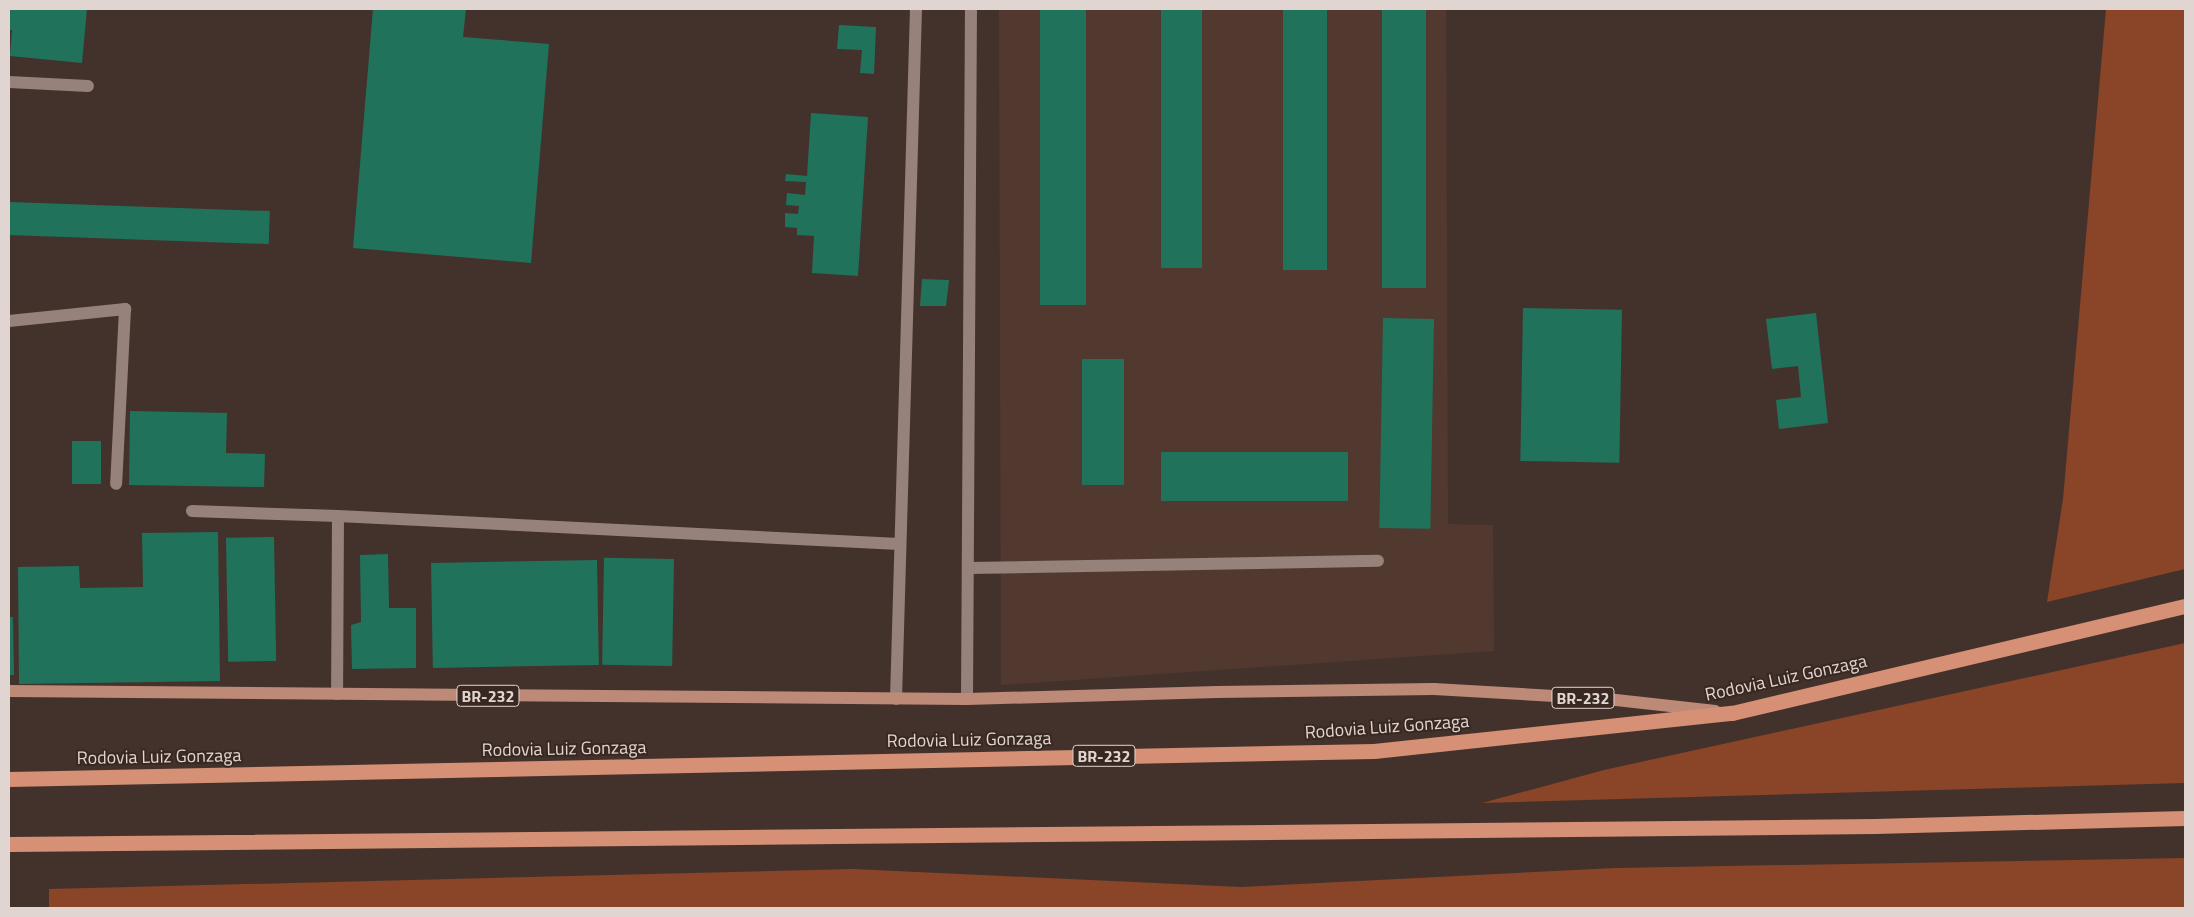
<!DOCTYPE html>
<style>
body{margin:0}
#map{position:relative;width:2194px;height:917px;overflow:hidden;background:#43322b;font-family:"Titillium Web",sans-serif}
div>[style]{position:absolute}
.built>*{inset:0;background:#513930}
.green>*{inset:0;background:#8a4428}
.building>*{inset:0;background:#21725b;transform-origin:0 0}
.minor>*{height:12px;margin:-6px;padding:0 6px;transform-origin:6px;border-radius:6px;background:#96827a}
.major>*{height:12px;margin:-6px;padding:0 6px;transform-origin:6px;border-radius:6px;background:#bc8a77}
.highway>*{height:15px;margin:-7.5px;padding:0 7.5px;transform-origin:7.5px;border-radius:7.5px;background:#d59075}
span{translate:-50% -50%;white-space:nowrap;text-align:center;line-height:1.15;-webkit-text-stroke:4px #392822;paint-order:stroke}
.shield-label span{padding:1px 4px;background:#392822;border:1px solid;border-radius:4px;-webkit-text-stroke-width:0}
.shield-label{font-size:16px;color:#e0d5d1;font-weight:700}
.street-label{font-size:18px;color:#e0d5d1}
.frame{position:absolute;inset:0;border:10px solid #e0d5d1;pointer-events:none}
</style>
<div id="map">
<div class="built">
<div style="clip-path:polygon(999px 9px,1446px 9px,1448px 524px,1493px 525px,1494px 651px,1001px 685px)"></div>
</div>
<div class="green">
<div style="clip-path:polygon(2106px 9px,2185px 9px,2185px 569px,2047px 602px,2063px 499px)"></div>
<div style="clip-path:polygon(2185px 643px,2185px 783px,1482px 803px,1604px 770px)"></div>
<div style="clip-path:polygon(2185px 858px,2185px 908px,49px 908px,49px 889px,853px 869px,1241px 887px,1615px 868px)"></div>
</div>
<div class="building">
<div style="clip-path:polygon(9px 9px,87px 9px,82px 63px,10px 56px,12px 30px,9px 30px)"></div>
<div style="clip-path:polygon(373px 9px,466px 9px,463px 37px,549px 44px,531px 263px,353px 248px)"></div>
<div style="left:1040px;top:9px;width:46px;height:296px"></div>
<div style="left:1161px;top:9px;width:41px;height:259px"></div>
<div style="left:1283px;top:9px;width:44px;height:261px"></div>
<div style="left:1382px;top:9px;width:44px;height:279px"></div>
<div style="clip-path:polygon(839px 25px,876px 27px,874px 74px,860px 73px,862px 50px,837px 49px)"></div>
<div style="clip-path:polygon(811px 113px,868px 117px,858px 276px,812px 273px,814px 236px,797px 235px,797px 228px,785px 227px,785px 213px,798px 214px,799px 206px,786px 205px,787px 193px,805px 195px,806px 182px,785px 181px,786px 174px,807px 176px)"></div>
<div style="left:9px;top:202px;width:261px;height:33px;rotate:2deg"></div>
<div style="clip-path:polygon(922px 279px,949px 280px,946px 306px,920px 306px)"></div>
<div style="left:1523px;top:308px;width:99px;height:153px;rotate:1deg"></div>
<div style="clip-path:polygon(1816px 313px,1828px 423px,1779px 429px,1776px 400px,1801px 397px,1798px 366px,1772px 369px,1766px 319px)"></div>
<div style="left:1383px;top:318px;width:51px;height:210px;rotate:1deg"></div>
<div style="left:1082px;top:359px;width:42px;height:126px"></div>
<div style="clip-path:polygon(130px 411px,227px 413px,226px 453px,265px 454px,264px 487px,129px 485px)"></div>
<div style="left:72px;top:441px;width:29px;height:43px"></div>
<div style="left:1161px;top:452px;width:187px;height:49px"></div>
<div style="clip-path:polygon(218px 532px,220px 681px,19px 684px,18px 567px,79px 566px,80px 588px,143px 587px,142px 533px)"></div>
<div style="left:274px;top:537px;width:124px;height:48px;rotate:89deg"></div>
<div style="clip-path:polygon(388px 554px,389px 608px,416px 608px,416px 668px,352px 669px,351px 625px,361px 622px,360px 555px)"></div>
<div style="left:674px;top:559px;width:107px;height:70px;rotate:91deg"></div>
<div style="left:597px;top:560px;width:105px;height:166px;rotate:89deg"></div>
<div style="clip-path:polygon(9px 617px,13px 617px,14px 675px,9px 675px)"></div>
</div>
<div class="minor">
<div style="left:9px;top:82px;width:79px;rotate:2.9deg"></div>
<div style="left:9px;top:321px;width:117px;rotate:-5.9deg"></div>
<div style="left:125px;top:309px;width:175px;rotate:92.9deg"></div>
<div style="left:192px;top:511px;width:146px;rotate:2deg"></div>
<div style="left:338px;top:516px;width:178px;rotate:90.3deg"></div>
<div style="left:338px;top:516px;width:562px;rotate:2.86deg"></div>
<div style="left:968px;top:568px;width:410px;rotate:-1deg"></div>
<div style="left:896px;top:699px;width:690px;rotate:-88.34deg"></div>
<div style="left:967px;top:699px;width:690px;rotate:-89.67deg"></div>
</div>
<div class="major">
<div style="left:9px;top:691px;width:958px;rotate:0.48deg"></div>
<div style="left:967px;top:699px;width:250px;rotate:-1.6deg"></div>
<div style="left:1217px;top:692px;width:217px;rotate:-0.8deg"></div>
<div style="left:1434px;top:689px;width:173px;rotate:3.3deg"></div>
<div style="left:1607px;top:699px;width:109px;rotate:6.3deg"></div>
</div>
<div class="highway">
<div style="left:9px;top:779px;width:1365px;rotate:-1.18deg"></div>
<div style="left:1374px;top:751px;width:360px;rotate:-6.1deg"></div>
<div style="left:1732px;top:713px;width:465px;rotate:-13.3deg"></div>
<div style="left:9px;top:844px;width:1866px;rotate:-0.55deg"></div>
<div style="left:1875px;top:826px;width:310px;rotate:-1.5deg"></div>
</div>
<div class="shield-label">
<span style="left:488px;top:696px">BR-232</span>
<span style="left:1583px;top:698px">BR-232</span>
<span style="left:1104px;top:756px">BR-232</span>
</div>
<div class="street-label">
<span style="left:1786px;top:678px;rotate:-12deg">Rodovia Luiz Gonzaga</span>
<span style="left:1387px;top:727px;rotate:-4deg">Rodovia Luiz Gonzaga</span>
<span style="left:969px;top:740px;rotate:-1deg">Rodovia Luiz Gonzaga</span>
<span style="left:564px;top:749px;rotate:-1deg">Rodovia Luiz Gonzaga</span>
<span style="left:159px;top:757px;rotate:-1deg">Rodovia Luiz Gonzaga</span>
</div>
<div class="frame"></div>
</div>
